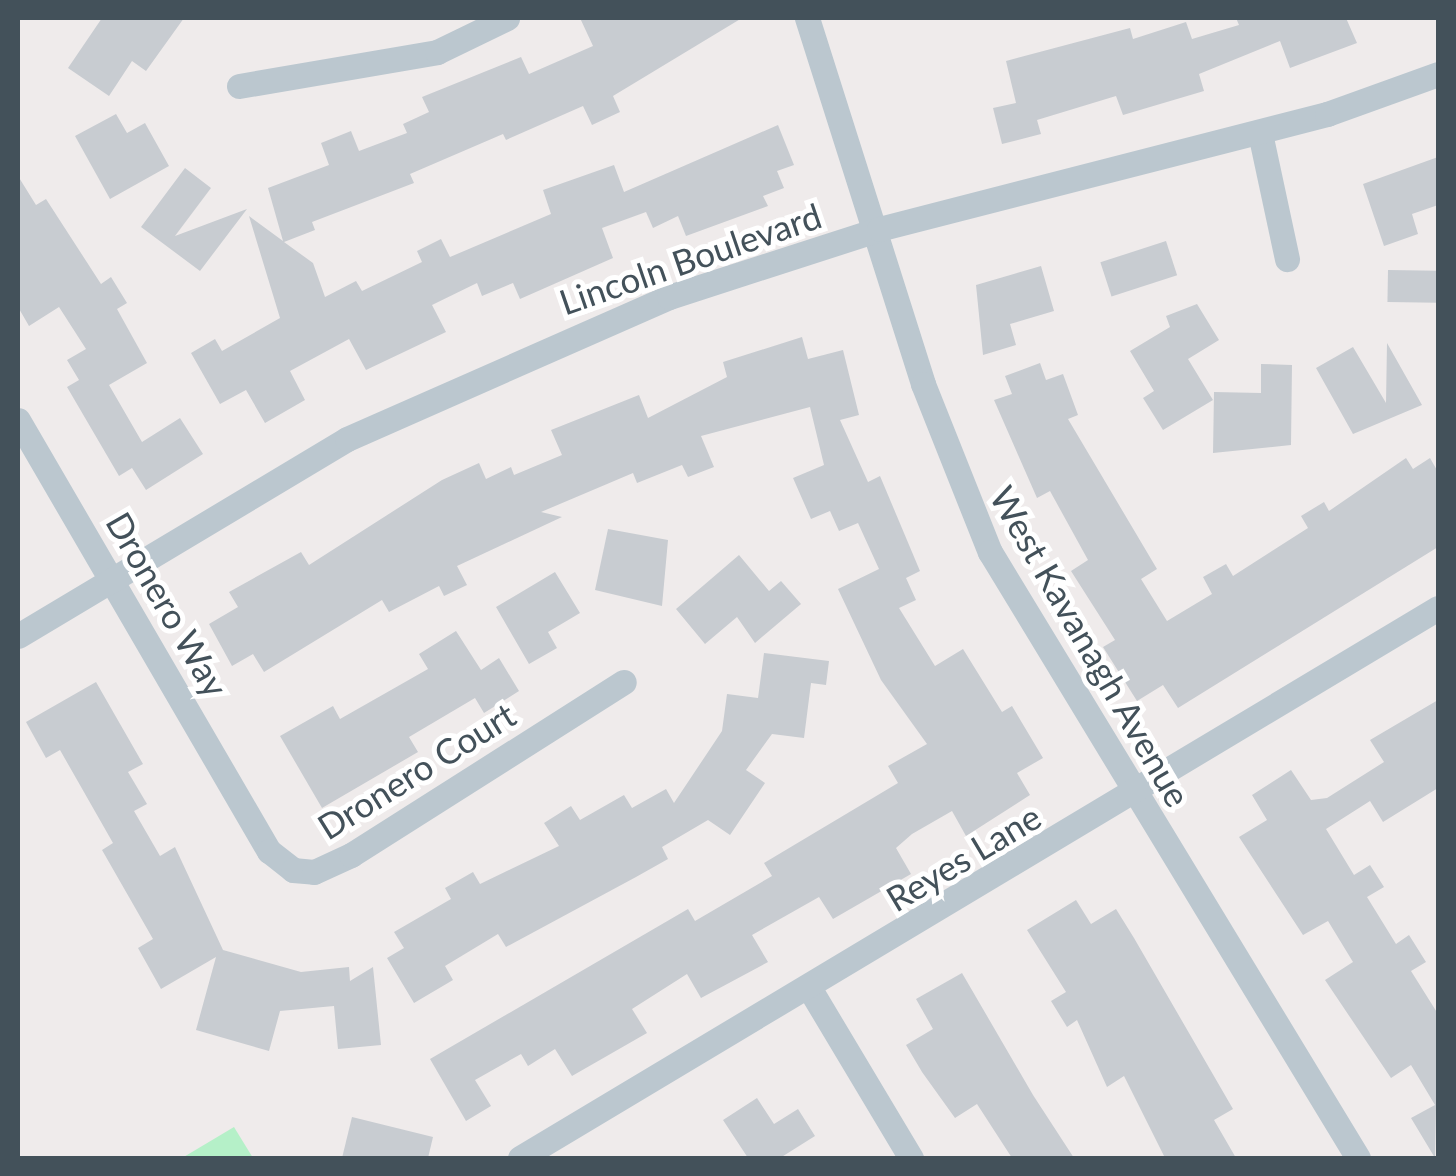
<!DOCTYPE html>
<style>
body{margin:0}
#map{position:relative;width:1456px;height:1176px;overflow:hidden;background:#efebeb;font-family:Lato,sans-serif}
div>[style]{position:absolute}
.green>*{inset:0;background:#b5f0c8}
.building>*{inset:0;background:#c8ccd1;transform-origin:0 0}
.street>*{height:25px;margin:-12.5px;padding:0 12.5px;transform-origin:12.5px;border-radius:12.5px;background:#bbc7cf}
span{translate:-50% -50%;white-space:nowrap;text-align:center;line-height:1.15;-webkit-text-stroke:10px #fff;paint-order:stroke}
.street-label{font-size:35px;color:#43515a}
.frame{position:absolute;inset:0;border:20px solid #43515a;pointer-events:none}
</style>
<div id="map">
<div class="green">
<div style="clip-path:polygon(234px 1127px,253px 1158px,182px 1158px)"></div>
</div>
<div class="building">
<div style="clip-path:polygon(102px 18px,184px 18px,146px 71px,132px 61px,109px 96px,68px 68px)"></div>
<div style="clip-path:polygon(580px 18px,742px 18px,613px 96px,620px 112px,592px 125px,583px 106px,506px 140px,503px 134px,410px 174px,414px 183px,312px 222px,315px 230px,284px 242px,313px 263px,325px 297px,356px 281px,362px 291px,422px 262px,417px 251px,441px 239px,450px 257px,551px 214px,543px 190px,614px 165px,624px 192px,778px 125px,794px 165px,777px 171px,784px 188px,763px 196px,768px 206px,686px 236px,678px 216px,653px 228px,646px 212px,602px 228px,613px 258px,520px 299px,513px 283px,482px 296px,477px 283px,432px 305px,446px 332px,366px 370px,349px 339px,290px 371px,305px 400px,265px 423px,246px 390px,220px 404px,191px 353px,215px 339px,222px 351px,280px 318px,249px 216px,283px 241px,268px 188px,329px 165px,321px 143px,351px 131px,359px 151px,407px 133px,403px 124px,429px 112px,422px 97px,521px 57px,529px 74px,593px 46px)"></div>
<div style="clip-path:polygon(1236px 18px,1346px 18px,1357px 43px,1290px 68px,1280px 41px,1199px 74px,1204px 91px,1123px 115px,1116px 96px,1037px 120px,1041px 134px,1002px 144px,993px 108px,1016px 103px,1006px 61px,1130px 28px,1133px 39px,1186px 22px,1192px 39px,1239px 25px)"></div>
<div style="clip-path:polygon(116px 114px,127px 133px,145px 123px,169px 166px,110px 199px,75px 136px)"></div>
<div style="clip-path:polygon(1438px 157px,1438px 205px,1412px 214px,1418px 234px,1384px 246px,1363px 184px)"></div>
<div style="clip-path:polygon(185px 168px,211px 188px,175px 236px,247px 209px,200px 271px,141px 227px)"></div>
<div style="clip-path:polygon(18px 176px,36px 205px,46px 199px,101px 284px,111px 277px,127px 303px,117px 309px,147px 363px,109px 385px,142px 442px,180px 418px,203px 454px,146px 490px,132px 468px,119px 476px,67px 387px,79px 380px,67px 360px,86px 349px,59px 307px,29px 326px,18px 307px)"></div>
<div style="left:1166px;top:241px;width:36px;height:69px;rotate:72deg"></div>
<div style="clip-path:polygon(1041px 266px,1054px 311px,1010px 324px,1016px 345px,983px 355px,976px 285px)"></div>
<div style="left:1388px;top:270px;width:50px;height:32px;rotate:1deg"></div>
<div style="clip-path:polygon(1197px 304px,1219px 340px,1188px 359px,1213px 400px,1163px 430px,1143px 398px,1154px 391px,1130px 351px,1170px 327px,1166px 316px)"></div>
<div style="clip-path:polygon(802px 337px,808px 359px,843px 350px,859px 415px,840px 420px,868px 482px,880px 476px,920px 571px,906px 578px,916px 600px,899px 608px,935px 666px,963px 649px,1002px 712px,1012px 706px,1043px 758px,1017px 773px,1030px 795px,966px 836px,952px 811px,912px 834px,896px 848px,911px 874px,833px 919px,819px 897px,752px 935px,768px 962px,701px 998px,687px 974px,632px 1009px,647px 1033px,572px 1076px,555px 1049px,528px 1066px,521px 1054px,475px 1080px,491px 1106px,466px 1121px,430px 1059px,688px 909px,695px 921px,772px 876px,764px 863px,898px 783px,888px 766px,927px 744px,881px 680px,838px 589px,879px 569px,858px 523px,839px 531px,830px 511px,811px 519px,793px 478px,824px 465px,810px 407px,701px 436px,714px 467px,688px 477px,682px 465px,637px 483px,633px 473px,541px 512px,562px 517px,457px 566px,467px 585px,444px 596px,439px 586px,389px 612px,382px 600px,264px 672px,253px 654px,232px 666px,209px 624px,238px 607px,229px 592px,301px 552px,309px 565px,442px 480px,479px 463px,486px 479px,511px 467px,514px 475px,562px 455px,551px 430px,639px 395px,648px 418px,727px 377px,723px 362px)"></div>
<div style="clip-path:polygon(1387px 343px,1422px 405px,1353px 434px,1316px 368px,1353px 347px,1386px 403px)"></div>
<div style="clip-path:polygon(1040px 363px,1046px 380px,1063px 374px,1078px 415px,1068px 419px,1157px 569px,1141px 579px,1167px 621px,1212px 594px,1203px 577px,1226px 564px,1233px 576px,1308px 528px,1301px 516px,1324px 502px,1329px 511px,1406px 458px,1413px 469px,1430px 458px,1438px 472px,1438px 547px,1178px 708px,1163px 685px,1137px 701px,1103px 647px,1115px 640px,1071px 571px,1088px 560px,1050px 491px,1037px 498px,994px 400px,1012px 394px,1005px 376px)"></div>
<div style="clip-path:polygon(1261px 364px,1292px 365px,1291px 445px,1213px 453px,1214px 392px,1261px 393px)"></div>
<div style="clip-path:polygon(608px 529px,668px 540px,662px 606px,595px 590px)"></div>
<div style="clip-path:polygon(739px 555px,769px 591px,781px 581px,801px 604px,755px 643px,737px 617px,705px 644px,676px 609px)"></div>
<div style="clip-path:polygon(555px 572px,580px 613px,548px 632px,557px 648px,529px 664px,496px 607px)"></div>
<div style="clip-path:polygon(456px 631px,481px 670px,499px 658px,519px 691px,484px 713px,475px 698px,409px 737px,418px 752px,322px 808px,280px 736px,333px 706px,340px 719px,428px 669px,419px 654px)"></div>
<div style="clip-path:polygon(764px 653px,829px 661px,826px 685px,811px 683px,804px 738px,772px 734px,746px 770px,765px 783px,730px 835px,708px 820px,662px 847px,668px 859px,636px 877px,506px 947px,498px 934px,445px 966px,453px 980px,414px 1003px,387px 958px,404px 948px,394px 932px,451px 899px,445px 888px,473px 872px,480px 884px,559px 846px,544px 823px,571px 806px,580px 820px,624px 795px,632px 808px,666px 789px,674px 803px,722px 731px,727px 694px,758px 698px)"></div>
<div style="clip-path:polygon(96px 682px,143px 764px,128px 772px,147px 804px,134px 811px,160px 856px,175px 847px,223px 950px,301px 972px,349px 967px,350px 981px,373px 967px,381px 1045px,338px 1049px,334px 1006px,280px 1011px,269px 1051px,196px 1030px,216px 957px,161px 989px,138px 948px,153px 939px,102px 850px,113px 843px,60px 750px,46px 758px,26px 722px)"></div>
<div style="clip-path:polygon(1438px 700px,1438px 788px,1383px 822px,1370px 801px,1326px 829px,1354px 875px,1370px 865px,1384px 887px,1367px 897px,1396px 944px,1409px 935px,1426px 962px,1411px 971px,1438px 1014px,1435px 1158px,1411px 1118px,1435px 1105px,1411px 1065px,1391px 1078px,1325px 980px,1353px 962px,1328px 921px,1303px 935px,1239px 837px,1267px 820px,1252px 795px,1291px 770px,1311px 800px,1327px 798px,1384px 762px,1370px 740px)"></div>
<div style="clip-path:polygon(1076px 900px,1091px 924px,1116px 909px,1134px 938px,1233px 1109px,1214px 1120px,1236px 1158px,1165px 1158px,1124px 1076px,1107px 1087px,1077px 1020px,1067px 1027px,1051px 1001px,1066px 992px,1027px 930px)"></div>
<div style="clip-path:polygon(962px 973px,1033px 1095px,1074px 1158px,1012px 1158px,977px 1104px,955px 1118px,922px 1072px,906px 1045px,933px 1029px,916px 999px)"></div>
<div style="clip-path:polygon(757px 1098px,774px 1124px,798px 1109px,815px 1136px,780px 1158px,748px 1158px,723px 1120px)"></div>
<div style="clip-path:polygon(352px 1117px,433px 1137px,428px 1158px,342px 1158px)"></div>
</div>
<div class="street">
<div style="left:807px;top:18px;width:384px;rotate:72.4deg"></div>
<div style="left:923px;top:384px;width:181px;rotate:68.3deg"></div>
<div style="left:990px;top:552px;width:709px;rotate:58.73deg"></div>
<div style="left:239px;top:86px;width:201px;rotate:-9.7deg"></div>
<div style="left:437px;top:52px;width:78px;rotate:-25.9deg"></div>
<div style="left:1260px;top:133px;width:129px;rotate:77.9deg"></div>
<div style="left:18px;top:420px;width:499px;rotate:59.8deg"></div>
<div style="left:269px;top:851px;width:31px;rotate:38deg"></div>
<div style="left:293px;top:870px;width:21px;rotate:5deg"></div>
<div style="left:314px;top:872px;width:41px;rotate:-24.7deg"></div>
<div style="left:351px;top:855px;width:323px;rotate:-32.4deg"></div>
<div style="left:18px;top:636px;width:383px;rotate:-30.9deg"></div>
<div style="left:347px;top:439px;width:352px;rotate:-23.8deg"></div>
<div style="left:669px;top:297px;width:221px;rotate:-17.9deg"></div>
<div style="left:879px;top:229px;width:463px;rotate:-14.4deg"></div>
<div style="left:1327px;top:114px;width:118px;rotate:-19.8deg"></div>
<div style="left:811px;top:991px;width:195px;rotate:59.1deg"></div>
<div style="left:520px;top:1158px;width:1070px;rotate:-30.93deg"></div>
</div>
<div class="street-label">
<span style="left:690px;top:258px;rotate:-19deg">Lincoln Boulevard</span>
<span style="left:168px;top:604px;rotate:60deg">Dronero Way</span>
<span style="left:1091px;top:646px;rotate:60deg">West Kavanagh Avenue</span>
<span style="left:416px;top:770px;rotate:-32deg">Dronero Court</span>
<span style="left:963px;top:857px;rotate:-31deg">Reyes Lane</span>
</div>
<div class="frame"></div>
</div>
